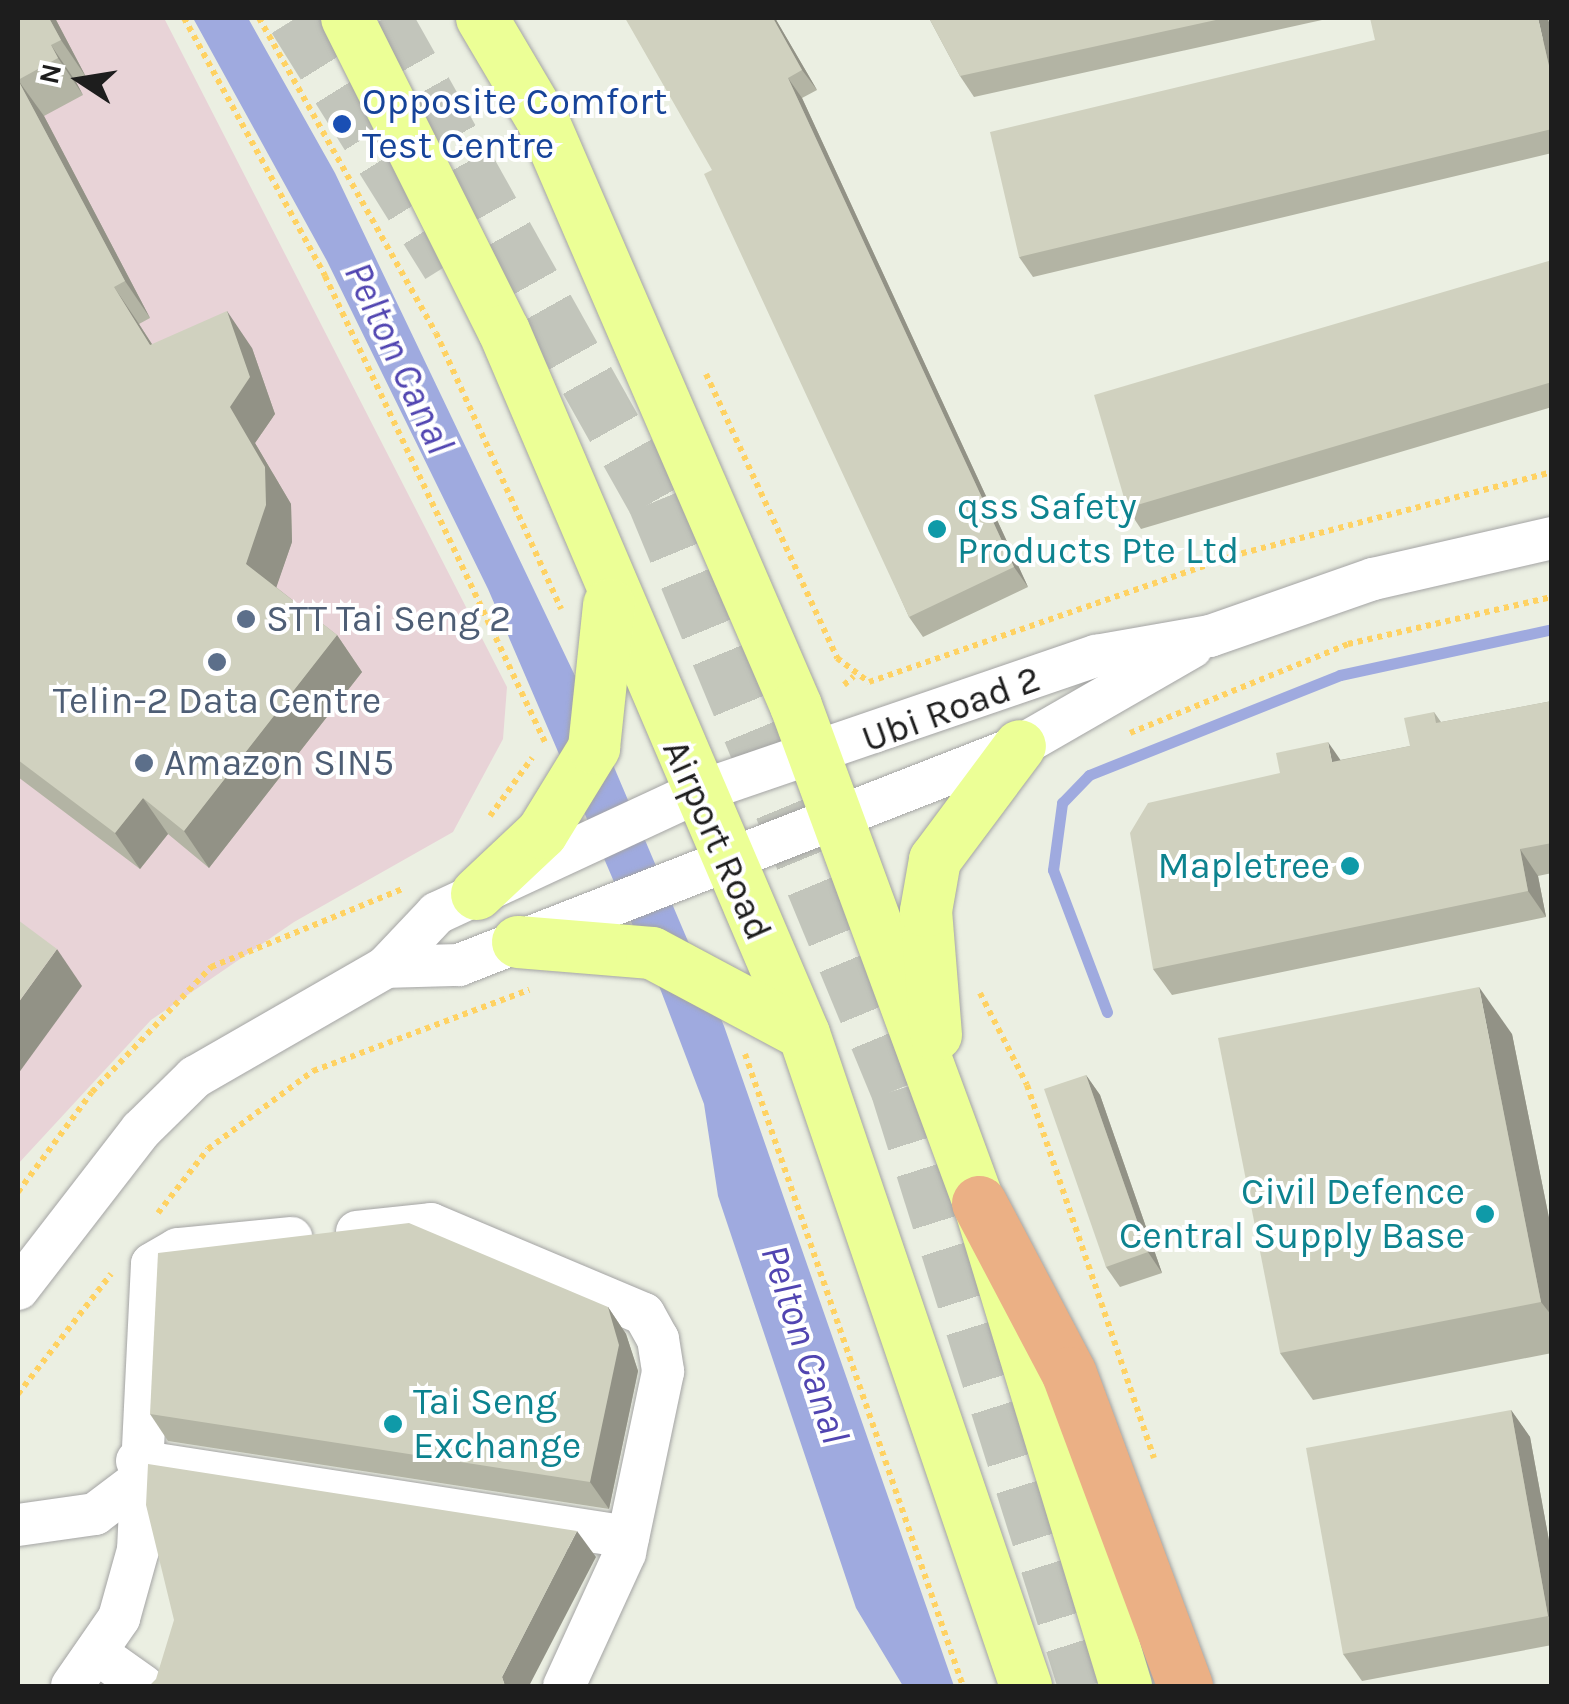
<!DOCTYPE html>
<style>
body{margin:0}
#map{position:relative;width:1569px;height:1704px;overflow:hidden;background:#ebefe2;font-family:Karla,sans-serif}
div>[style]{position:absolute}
.industrial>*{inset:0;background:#e8d3d7}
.water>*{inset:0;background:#9faadf}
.stream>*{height:11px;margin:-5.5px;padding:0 5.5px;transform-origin:5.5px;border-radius:5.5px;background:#9faadf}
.highway-tunnel>*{height:55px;margin-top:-27.5px;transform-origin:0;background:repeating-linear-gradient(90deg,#c2c5bb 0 55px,transparent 0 83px)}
.path>*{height:6px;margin-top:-3px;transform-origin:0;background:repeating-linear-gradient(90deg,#ffd262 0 5px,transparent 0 10px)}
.roads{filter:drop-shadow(0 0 2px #a4a4a4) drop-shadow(0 0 2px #a4a4a4)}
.minor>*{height:42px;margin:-21px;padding:0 21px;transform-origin:21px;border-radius:21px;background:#fff}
.major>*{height:52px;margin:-26px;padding:0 26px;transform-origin:26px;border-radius:26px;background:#ecff96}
.highway>*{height:55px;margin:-27.5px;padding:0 27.5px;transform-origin:27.5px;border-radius:27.5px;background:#ebb085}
.wall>*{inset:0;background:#b3b4a4}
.shaded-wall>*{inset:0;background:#929286}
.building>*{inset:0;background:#d0d1bf}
.dots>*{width:28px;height:28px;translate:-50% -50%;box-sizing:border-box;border:5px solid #fff;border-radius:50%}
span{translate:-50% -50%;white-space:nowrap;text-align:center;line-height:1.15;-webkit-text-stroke:8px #fff;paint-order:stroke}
.transit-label{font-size:38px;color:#164399}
.left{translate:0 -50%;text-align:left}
.culture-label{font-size:38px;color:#0d838f}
.right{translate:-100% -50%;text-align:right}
.service-label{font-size:38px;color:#4e5e75}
.street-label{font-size:38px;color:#1d1d1d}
.water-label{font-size:40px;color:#5145b1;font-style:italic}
.frame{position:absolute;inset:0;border:20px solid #1d1d1d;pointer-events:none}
.north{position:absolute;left:30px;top:30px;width:100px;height:100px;-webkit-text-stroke:8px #fff;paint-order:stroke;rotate:282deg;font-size:28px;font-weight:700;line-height:40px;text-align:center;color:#1d1d1d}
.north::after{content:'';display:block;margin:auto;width:35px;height:45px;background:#1d1d1d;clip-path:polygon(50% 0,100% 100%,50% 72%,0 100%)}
</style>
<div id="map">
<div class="industrial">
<i style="clip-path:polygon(18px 18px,164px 18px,507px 687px,503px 739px,453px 832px,294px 922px,151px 1020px,18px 1164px)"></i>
</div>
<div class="water">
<i style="clip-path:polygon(193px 18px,248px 18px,335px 173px,577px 680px,724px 1026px,954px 1686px,903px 1686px,856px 1608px,718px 1196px,704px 1104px,661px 991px,488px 589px,327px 261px)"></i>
</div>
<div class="stream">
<i style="left:1107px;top:1012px;width:152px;rotate:-110.8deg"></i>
<i style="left:1053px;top:870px;width:68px;rotate:-82.3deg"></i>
<i style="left:1062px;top:803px;width:39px;rotate:-46deg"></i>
<i style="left:1089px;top:775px;width:270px;rotate:-21.7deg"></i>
<i style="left:1340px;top:675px;width:217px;rotate:-12.2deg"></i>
</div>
<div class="highway-tunnel">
<i style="left:295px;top:18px;width:290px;rotate:58deg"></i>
<i style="left:384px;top:18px;width:554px;rotate:60.7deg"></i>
<i style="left:655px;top:501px;width:636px;rotate:67.55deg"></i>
<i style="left:898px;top:1089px;width:626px;rotate:72.52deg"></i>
</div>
<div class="path">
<i style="left:184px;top:18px;width:294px;rotate:61.3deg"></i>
<i style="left:325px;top:276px;width:515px;rotate:64.73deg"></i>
<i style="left:259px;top:18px;width:361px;rotate:60.7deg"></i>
<i style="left:436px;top:333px;width:303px;rotate:65.6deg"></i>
<i style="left:706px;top:374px;width:313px;rotate:65.2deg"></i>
<i style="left:837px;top:658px;width:40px;rotate:37deg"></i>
<i style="left:869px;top:682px;width:384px;rotate:-19.1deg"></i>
<i style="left:1232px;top:556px;width:331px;rotate:-14.7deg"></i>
<i style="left:844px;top:685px;width:13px;rotate:-42deg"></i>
<i style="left:1130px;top:733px;width:235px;rotate:-22.2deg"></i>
<i style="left:1348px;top:644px;width:209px;rotate:-13deg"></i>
<i style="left:490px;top:816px;width:72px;rotate:-54.1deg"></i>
<i style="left:980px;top:993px;width:103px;rotate:62.9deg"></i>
<i style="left:1027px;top:1085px;width:394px;rotate:71.2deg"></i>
<i style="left:745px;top:1054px;width:669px;rotate:70.97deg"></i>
<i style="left:18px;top:1192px;width:124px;rotate:-53.5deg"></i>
<i style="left:92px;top:1092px;width:173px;rotate:-46.4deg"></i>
<i style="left:211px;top:967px;width:206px;rotate:-22.2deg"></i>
<i style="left:158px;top:1213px;width:81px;rotate:-52deg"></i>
<i style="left:208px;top:1149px;width:131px;rotate:-36.6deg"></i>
<i style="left:313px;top:1071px;width:231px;rotate:-20.6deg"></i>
<i style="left:18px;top:1394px;width:152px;rotate:-52.2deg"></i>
</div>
<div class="roads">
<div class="minor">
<i style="left:386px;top:967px;width:73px;rotate:-1.6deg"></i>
<i style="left:459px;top:965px;width:602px;rotate:-21.32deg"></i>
<i style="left:1020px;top:746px;width:198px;rotate:-29.9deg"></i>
<i style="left:357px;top:1232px;width:74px;rotate:-6.2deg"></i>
<i style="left:431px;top:1224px;width:231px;rotate:22.9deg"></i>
<i style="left:644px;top:1314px;width:29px;rotate:61deg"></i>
<i style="left:658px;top:1339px;width:33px;rotate:81deg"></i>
<i style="left:663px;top:1372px;width:185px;rotate:101.9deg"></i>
<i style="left:625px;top:1553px;width:146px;rotate:114.6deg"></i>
<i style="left:18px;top:1289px;width:201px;rotate:-52.3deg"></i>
<i style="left:141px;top:1130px;width:76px;rotate:-44.5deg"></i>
<i style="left:195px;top:1077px;width:220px;rotate:-29.9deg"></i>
<i style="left:386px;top:967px;width:74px;rotate:-46.6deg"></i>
<i style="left:437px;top:913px;width:285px;rotate:-24.9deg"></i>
<i style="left:695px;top:793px;width:424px;rotate:-18.9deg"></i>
<i style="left:1096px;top:656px;width:116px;rotate:-10deg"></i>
<i style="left:1210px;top:636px;width:173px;rotate:-19.3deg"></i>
<i style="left:1373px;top:579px;width:184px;rotate:-12.9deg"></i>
<i style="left:137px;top:1461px;width:497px;rotate:8.8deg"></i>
<i style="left:18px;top:1525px;width:78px;rotate:-8.1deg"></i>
<i style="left:95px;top:1514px;width:51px;rotate:-37.1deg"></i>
<i style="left:101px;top:1656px;width:52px;rotate:35.5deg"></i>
<i style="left:72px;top:1686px;width:83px;rotate:-55.3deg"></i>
<i style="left:119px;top:1618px;width:71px;rotate:-74.4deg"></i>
<i style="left:138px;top:1550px;width:286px;rotate:-87.2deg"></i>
<i style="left:152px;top:1264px;width:30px;rotate:-30deg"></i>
<i style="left:178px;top:1249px;width:114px;rotate:-5.6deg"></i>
</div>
<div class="major">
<i style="left:347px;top:18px;width:350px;rotate:63.4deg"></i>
<i style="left:504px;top:331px;width:764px;rotate:66.89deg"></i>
<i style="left:804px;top:1034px;width:689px;rotate:71.2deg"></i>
<i style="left:482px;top:18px;width:122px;rotate:59.4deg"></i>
<i style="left:544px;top:123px;width:635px;rotate:66.62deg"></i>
<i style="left:796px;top:706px;width:530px;rotate:69.79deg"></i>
<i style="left:979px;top:1203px;width:505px;rotate:73.07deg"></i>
<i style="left:477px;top:894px;width:89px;rotate:-43.2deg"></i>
<i style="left:542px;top:833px;width:100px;rotate:-58.5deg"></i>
<i style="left:594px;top:748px;width:144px;rotate:-84deg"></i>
<i style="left:518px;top:942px;width:134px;rotate:4.7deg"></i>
<i style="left:652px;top:953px;width:172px;rotate:28.1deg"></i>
<i style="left:936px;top:1035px;width:124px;rotate:-94.6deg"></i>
<i style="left:926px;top:911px;width:52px;rotate:-80deg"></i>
<i style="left:935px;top:860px;width:142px;rotate:-53.3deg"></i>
</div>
<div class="highway">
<i style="left:979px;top:1203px;width:193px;rotate:62.2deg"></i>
<i style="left:1069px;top:1374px;width:333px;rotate:69.6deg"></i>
</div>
</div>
<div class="wall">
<i style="clip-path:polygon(18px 18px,55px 18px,86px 77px,76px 82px,83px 95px,44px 116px,150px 318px,139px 324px,152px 344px,252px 348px,275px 414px,255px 443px,291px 504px,292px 542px,276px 587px,337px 635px,362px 672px,209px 868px,168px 834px,140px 869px,18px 777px)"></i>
<i style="clip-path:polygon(775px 18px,817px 90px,802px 98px,1028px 587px,923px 637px,909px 617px,712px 170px)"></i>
<i style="clip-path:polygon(929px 18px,1331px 18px,974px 97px,960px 76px)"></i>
<i style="clip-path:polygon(1552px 35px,1552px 153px,1033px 277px,1019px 257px)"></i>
<i style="clip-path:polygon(1552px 260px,1552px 407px,1141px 529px,1127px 508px)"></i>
<i style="clip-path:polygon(1552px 701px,1552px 873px,1538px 876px,1546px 917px,1172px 995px,1153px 969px,1340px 760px,1410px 746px,1434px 712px,1441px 722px)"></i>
<i style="clip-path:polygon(1512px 1034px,1552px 1233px,1552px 1353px,1313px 1400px,1280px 1353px)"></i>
<i style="clip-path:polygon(1086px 1075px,1100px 1095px,1162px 1273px,1120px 1287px,1106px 1267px)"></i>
<i style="clip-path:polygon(608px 1307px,626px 1334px,638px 1371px,609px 1509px,168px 1441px,150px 1414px)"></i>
<i style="clip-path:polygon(1511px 1410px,1530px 1437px,1552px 1557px,1552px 1645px,1362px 1681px,1343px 1654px)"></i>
</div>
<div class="shaded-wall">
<i style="clip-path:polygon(49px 18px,55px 18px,86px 77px,61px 40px)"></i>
<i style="clip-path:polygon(773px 18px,775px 18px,817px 90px,802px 70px)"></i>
<i style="clip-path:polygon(1538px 18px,1548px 18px,1552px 35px,1552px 79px)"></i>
<i style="clip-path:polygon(51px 45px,76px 82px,83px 95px,58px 58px)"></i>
<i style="clip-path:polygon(788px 78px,802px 98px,1028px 587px,1014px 567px)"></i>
<i style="clip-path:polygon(18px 80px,44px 116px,150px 318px,125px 281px)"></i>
<i style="clip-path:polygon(114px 287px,139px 324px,176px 382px,150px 345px)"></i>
<i style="clip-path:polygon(227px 311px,252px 348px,275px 414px,255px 443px,291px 504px,292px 542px,272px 600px,246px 564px,230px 407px)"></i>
<i style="clip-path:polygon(337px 635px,362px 672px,209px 868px,184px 831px)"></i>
<i style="clip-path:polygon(1328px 742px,1346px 768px,1332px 762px)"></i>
<i style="clip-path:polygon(143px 798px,168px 834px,140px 869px,115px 833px)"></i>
<i style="clip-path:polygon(1520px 849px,1538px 876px,1546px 917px,1528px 891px)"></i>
<i style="clip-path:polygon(57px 949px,82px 986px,18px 1074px,18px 1003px)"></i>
<i style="clip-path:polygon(1479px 987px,1512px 1034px,1552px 1233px,1552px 1316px,1541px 1302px)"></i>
<i style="clip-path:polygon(1086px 1075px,1100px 1095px,1162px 1273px,1148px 1252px)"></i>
<i style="clip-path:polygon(608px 1307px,626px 1334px,638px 1371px,609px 1509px,590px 1482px)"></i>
<i style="clip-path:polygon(1511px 1410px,1530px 1437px,1552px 1557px,1552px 1620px,1548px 1616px)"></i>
<i style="clip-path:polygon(577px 1531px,596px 1557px,529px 1686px,505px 1686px,502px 1677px)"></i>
</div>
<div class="building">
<i style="clip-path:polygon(18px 18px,49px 18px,61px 40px,51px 45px,58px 58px,18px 80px,125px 281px,114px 287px,150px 345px,227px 311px,250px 377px,230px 407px,265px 467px,266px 505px,246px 564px,337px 635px,184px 831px,143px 798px,115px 833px,18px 760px)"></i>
<i style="clip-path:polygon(625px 18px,773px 18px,802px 70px,788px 78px,1014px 567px,909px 617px,704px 174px,712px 170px)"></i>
<i style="clip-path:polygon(929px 18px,1225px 18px,960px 76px)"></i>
<i style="clip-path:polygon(1370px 18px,1538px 18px,1552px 79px,1552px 129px,1019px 257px,990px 132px,1375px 40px)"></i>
<i style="clip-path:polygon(1552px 260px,1552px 382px,1127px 508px,1094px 395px)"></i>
<i style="clip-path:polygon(1552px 701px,1552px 843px,1520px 849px,1528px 891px,1153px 969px,1130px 833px,1148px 803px,1280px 773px,1276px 753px,1328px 742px,1332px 762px,1410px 746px,1404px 718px,1434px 712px,1436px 723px)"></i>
<i style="clip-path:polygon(18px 920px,57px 949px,18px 1003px)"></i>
<i style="clip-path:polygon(1479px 987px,1541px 1302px,1280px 1353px,1218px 1038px)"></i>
<i style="clip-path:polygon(1086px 1075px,1148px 1252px,1106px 1267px,1044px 1089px)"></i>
<i style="clip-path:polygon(409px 1223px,608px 1307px,619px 1345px,590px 1482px,150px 1414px,158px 1253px)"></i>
<i style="clip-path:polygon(1511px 1410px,1548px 1616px,1343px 1654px,1306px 1448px)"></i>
<i style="clip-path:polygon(148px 1464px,577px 1531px,502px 1677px,505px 1686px,149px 1686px,156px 1679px,174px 1620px,146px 1505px)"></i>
</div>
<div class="dots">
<i style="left:342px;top:124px;background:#1a4fb4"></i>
<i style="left:937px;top:529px;background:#0f9aa8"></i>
<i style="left:246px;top:619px;background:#5c6f8a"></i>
<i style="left:217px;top:662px;background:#5c6f8a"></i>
<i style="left:144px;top:763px;background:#5c6f8a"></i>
<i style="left:1350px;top:866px;background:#0f9aa8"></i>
<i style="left:1485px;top:1214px;background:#0f9aa8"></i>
<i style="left:393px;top:1424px;background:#0f9aa8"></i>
</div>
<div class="transit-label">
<span class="left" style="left:362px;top:124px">Opposite Comfort<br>Test Centre</span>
</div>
<div class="culture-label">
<span class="left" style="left:957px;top:529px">qss Safety<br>Products Pte Ltd</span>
<span class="right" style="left:1330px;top:866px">Mapletree</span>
<span class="right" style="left:1465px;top:1214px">Civil Defence<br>Central Supply Base</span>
<span class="left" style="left:413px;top:1424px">Tai Seng<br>Exchange</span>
</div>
<div class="service-label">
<span class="left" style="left:266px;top:619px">STT Tai Seng 2</span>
<span style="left:217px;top:701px">Telin-2 Data Centre</span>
<span class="left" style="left:164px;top:763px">Amazon SIN5</span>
</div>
<div class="street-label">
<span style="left:951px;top:709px;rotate:-20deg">Ubi Road 2</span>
<span style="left:717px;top:840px;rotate:66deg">Airport Road</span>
</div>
<div class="water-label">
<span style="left:399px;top:358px;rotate:65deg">Pelton Canal</span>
<span style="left:805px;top:1344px;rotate:72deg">Pelton Canal</span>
</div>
<div class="frame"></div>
<div class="north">N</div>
</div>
